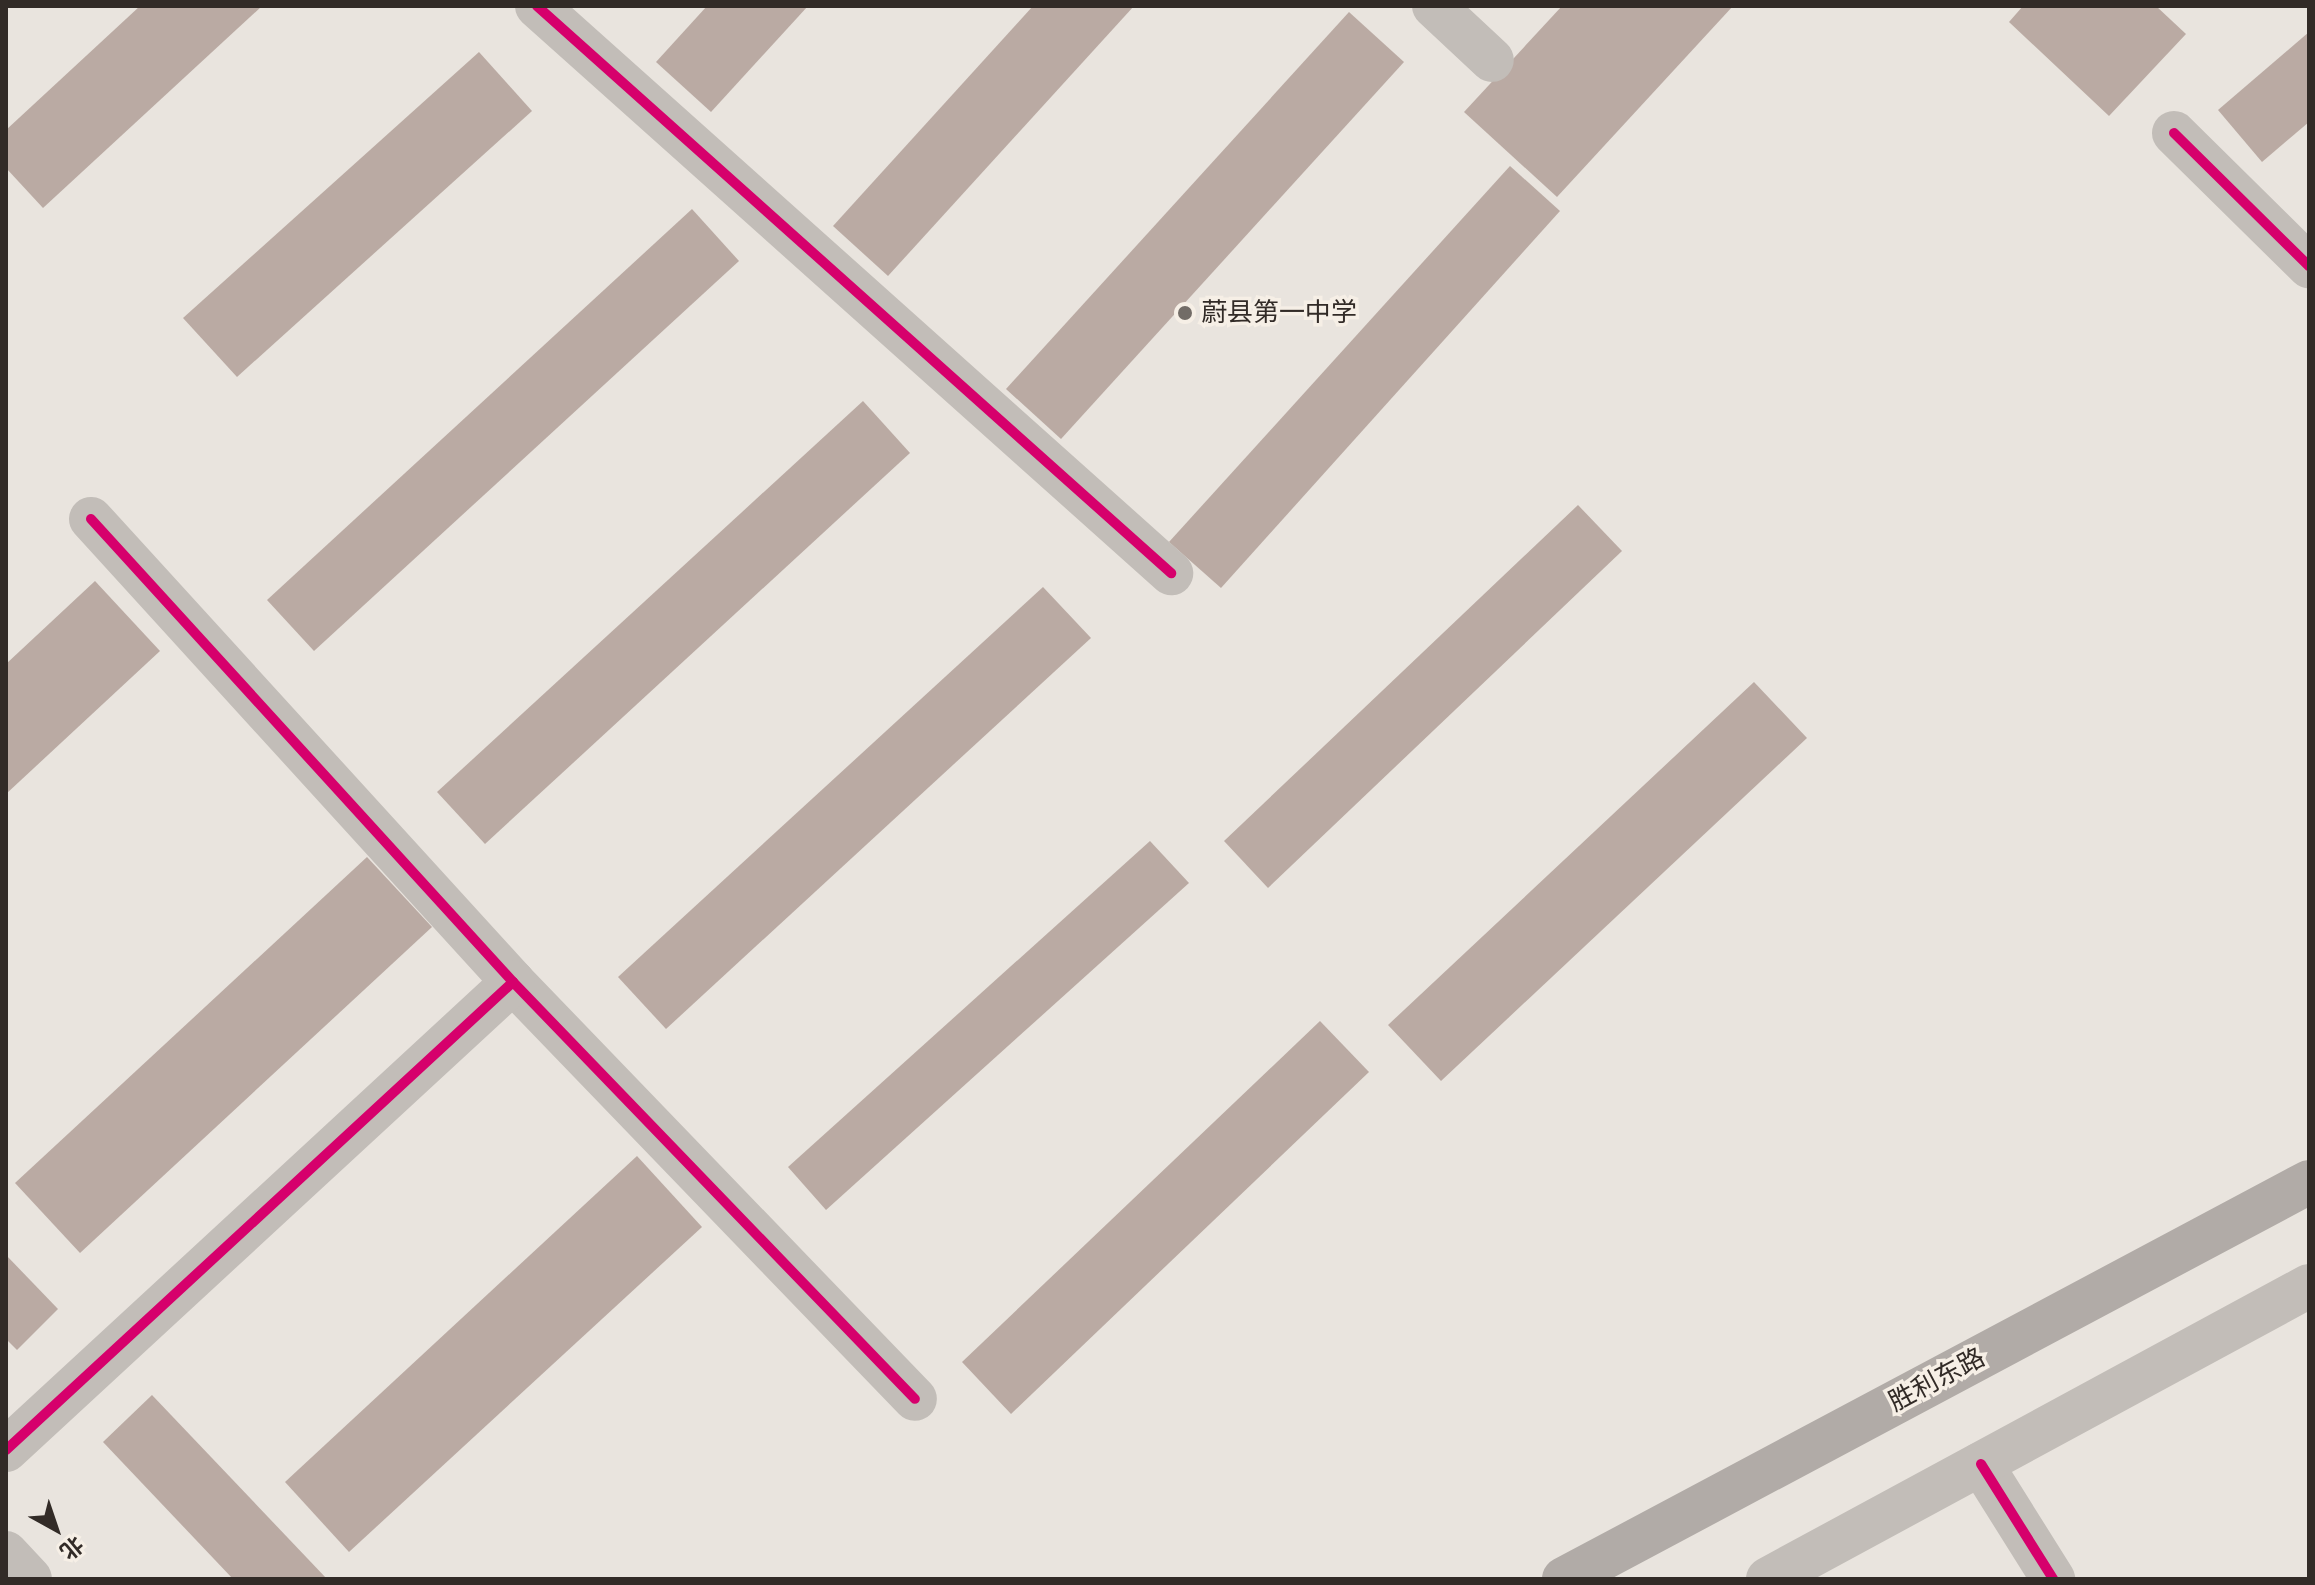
<!DOCTYPE html>
<meta charset="utf-8">
<style>
body{margin:0}
#map{position:relative;width:2315px;height:1585px;overflow:hidden;background:#e9e4de;font-family:Karla,"Noto Sans SC",sans-serif}
div>[style]{position:absolute}
.building>*{inset:0;background:#baaaa3}
.minor>*{height:44px;margin:-22px;padding:0 22px;transform-origin:22px;border-radius:22px;background:#c2bdb8}
.major>*{height:44px;margin:-22px;padding:0 22px;transform-origin:22px;border-radius:22px;background:#b1aba7}
.cycleway>*{height:10px;margin:-5px;padding:0 5px;transform-origin:5px;border-radius:5px;background:#d6006c}
.dots>*{width:22px;height:22px;translate:-50% -50%;box-sizing:border-box;border:4px solid #f6efe6;border-radius:50%}
span{translate:-50% -50%;white-space:nowrap;text-align:center;line-height:1.15;-webkit-text-stroke:7px #f6efe6;paint-order:stroke}
.poi-label{font-size:26px;color:#322b27}
.left{translate:0 -50%;text-align:left}
.street-label{font-size:26px;color:#322b27}
.frame{position:absolute;inset:0;border:8px solid #322b27;pointer-events:none}
.north{position:absolute;left:16px;top:1489px;width:80px;height:80px;-webkit-text-stroke:6px #f6efe6;paint-order:stroke;rotate:140deg;font-size:22px;font-weight:700;line-height:32px;text-align:center;color:#322b27}
.north::after{content:'';display:block;margin:auto;width:28px;height:36px;background:#322b27;clip-path:polygon(50% 0,100% 100%,50% 72%,0 100%)}
</style>
<div id="map">
<div class="building">
<i style="clip-path:polygon(140px 6px,262px 6px,43px 208px,6px 168px,6px 130px)"></i>
<i style="clip-path:polygon(707px 6px,808px 6px,711px 112px,656px 62px)"></i>
<i style="clip-path:polygon(1033px 6px,1134px 6px,888px 276px,833px 226px)"></i>
<i style="clip-path:polygon(1562px 6px,1733px 6px,1557px 197px,1464px 112px)"></i>
<i style="clip-path:polygon(2023px 6px,2156px 6px,2186px 34px,2109px 116px,2009px 22px)"></i>
<i style="clip-path:polygon(1349px 12px,1404px 62px,1061px 439px,1006px 389px)"></i>
<i style="clip-path:polygon(2309px 32px,2309px 122px,2262px 162px,2218px 110px)"></i>
<i style="clip-path:polygon(479px 52px,532px 111px,237px 377px,183px 318px)"></i>
<i style="clip-path:polygon(1510px 166px,1560px 211px,1221px 588px,1169px 542px)"></i>
<i style="clip-path:polygon(692px 209px,739px 261px,314px 651px,267px 600px)"></i>
<i style="clip-path:polygon(863px 401px,910px 453px,485px 844px,437px 792px)"></i>
<i style="clip-path:polygon(1578px 505px,1622px 551px,1268px 888px,1224px 841px)"></i>
<i style="clip-path:polygon(95px 581px,160px 651px,6px 794px,6px 664px)"></i>
<i style="clip-path:polygon(1043px 587px,1091px 638px,666px 1029px,618px 977px)"></i>
<i style="clip-path:polygon(1754px 682px,1807px 738px,1441px 1081px,1388px 1025px)"></i>
<i style="clip-path:polygon(1150px 841px,1189px 883px,826px 1210px,788px 1167px)"></i>
<i style="clip-path:polygon(367px 857px,432px 927px,80px 1253px,15px 1183px)"></i>
<i style="clip-path:polygon(1320px 1021px,1369px 1072px,1011px 1414px,962px 1362px)"></i>
<i style="clip-path:polygon(637px 1156px,702px 1227px,349px 1552px,285px 1482px)"></i>
<i style="clip-path:polygon(6px 1255px,58px 1309px,17px 1350px,6px 1339px)"></i>
<i style="clip-path:polygon(152px 1395px,327px 1579px,233px 1579px,103px 1442px)"></i>
</div>
<div class="minor">
<i style="left:537px;top:6px;width:851px;rotate:41.81deg"></i>
<i style="left:1434px;top:6px;width:79px;rotate:43deg"></i>
<i style="left:2174px;top:133px;width:190px;rotate:44.6deg"></i>
<i style="left:91px;top:519px;width:626px;rotate:47.65deg"></i>
<i style="left:513px;top:982px;width:579px;rotate:46.05deg"></i>
<i style="left:6px;top:1450px;width:690px;rotate:-42.71deg"></i>
<i style="left:1981px;top:1464px;width:136px;rotate:57.9deg"></i>
<i style="left:6px;top:1553px;width:35px;rotate:47deg"></i>
<i style="left:1768px;top:1579px;width:615px;rotate:-28.44deg"></i>
</div>
<div class="major">
<i style="left:1564px;top:1579px;width:844px;rotate:-28.05deg"></i>
</div>
<div class="cycleway">
<i style="left:537px;top:6px;width:851px;rotate:41.81deg"></i>
<i style="left:2174px;top:133px;width:190px;rotate:44.6deg"></i>
<i style="left:91px;top:519px;width:626px;rotate:47.65deg"></i>
<i style="left:513px;top:982px;width:579px;rotate:46.05deg"></i>
<i style="left:6px;top:1450px;width:690px;rotate:-42.71deg"></i>
<i style="left:1981px;top:1464px;width:136px;rotate:57.9deg"></i>
</div>
<div class="dots">
<i style="left:1185px;top:313px;background:#726c67"></i>
</div>
<div class="poi-label">
<span class="left" style="left:1201px;top:313px">蔚县第一中学</span>
</div>
<div class="street-label">
<span style="left:1937px;top:1380px;rotate:-28deg">胜利东路</span>
</div>
<div class="frame"></div>
<div class="north">北</div>
</div>
